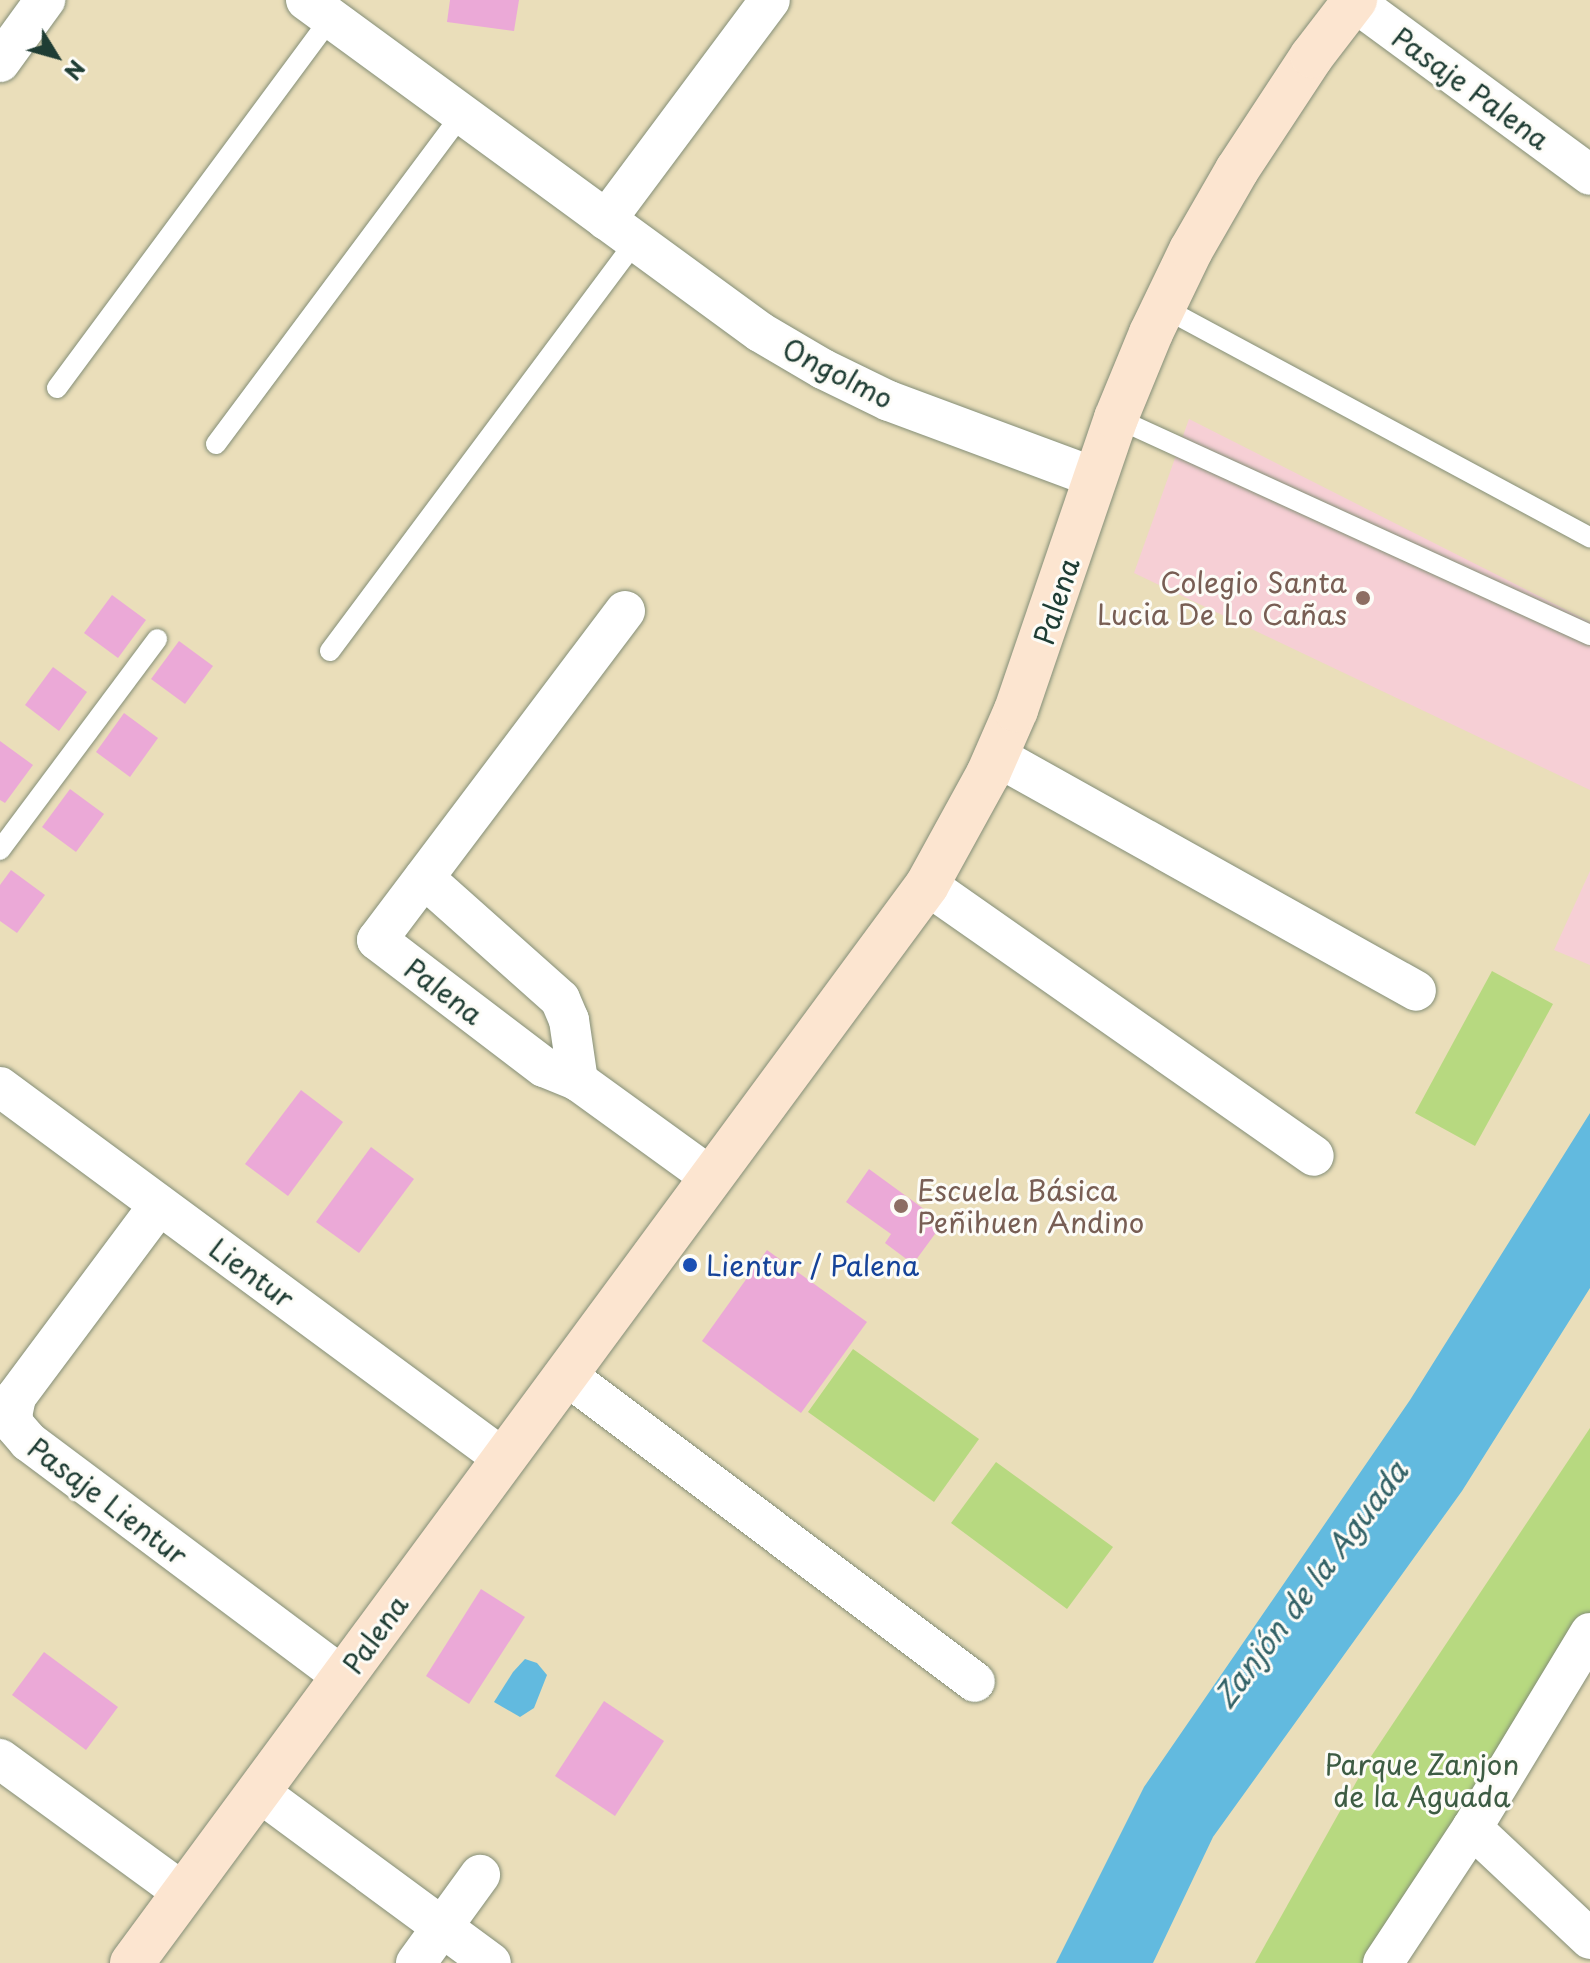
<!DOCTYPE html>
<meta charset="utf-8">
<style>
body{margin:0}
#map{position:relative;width:1590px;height:1963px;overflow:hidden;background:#eadeba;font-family:"Playpen Sans",sans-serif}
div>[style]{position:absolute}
.built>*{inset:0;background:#f6cfd5}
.green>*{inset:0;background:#b7d980}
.water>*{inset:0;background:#62badf}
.building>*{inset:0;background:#eba9d7}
.roads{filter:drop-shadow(0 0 2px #848e77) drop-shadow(0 0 2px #848e77)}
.lane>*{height:20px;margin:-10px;padding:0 10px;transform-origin:10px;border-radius:10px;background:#fff}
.street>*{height:40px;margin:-20px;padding:0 20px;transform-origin:20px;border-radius:20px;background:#fff}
.secondary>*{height:44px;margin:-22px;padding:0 22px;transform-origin:22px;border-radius:22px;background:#fce5d0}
.dots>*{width:22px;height:22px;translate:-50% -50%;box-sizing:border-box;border:4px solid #fdfcf7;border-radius:50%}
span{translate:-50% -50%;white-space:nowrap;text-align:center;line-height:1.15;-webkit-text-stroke:6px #fdfcf7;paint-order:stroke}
.street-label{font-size:28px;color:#1f3d34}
.education-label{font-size:28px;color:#785e54}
.right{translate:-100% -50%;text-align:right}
.left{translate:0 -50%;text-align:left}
.transit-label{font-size:28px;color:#164399}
.park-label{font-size:28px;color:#3d5c43}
.water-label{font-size:30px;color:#336267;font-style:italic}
.north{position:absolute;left:16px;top:16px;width:80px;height:80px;-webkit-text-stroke:6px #fdfcf7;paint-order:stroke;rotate:127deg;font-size:22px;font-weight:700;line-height:32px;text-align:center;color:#1f3d34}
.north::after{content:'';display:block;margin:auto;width:28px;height:36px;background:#1f3d34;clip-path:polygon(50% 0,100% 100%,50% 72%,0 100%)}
</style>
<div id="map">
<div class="built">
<i style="clip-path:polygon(1189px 419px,1590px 622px,1590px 790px,1134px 573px)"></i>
<i style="clip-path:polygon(1590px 871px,1590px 965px,1554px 950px)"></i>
</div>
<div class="green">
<i style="clip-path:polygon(1492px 971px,1553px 1004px,1475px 1146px,1415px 1113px)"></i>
<i style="clip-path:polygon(853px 1349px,979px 1439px,934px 1502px,808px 1412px)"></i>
<i style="clip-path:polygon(1590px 1428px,1590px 1614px,1371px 1963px,1255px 1963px,1368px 1761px)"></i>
<i style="clip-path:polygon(996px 1462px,1113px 1547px,1067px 1609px,951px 1523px)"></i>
</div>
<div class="water">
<i style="clip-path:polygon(1590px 1113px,1590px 1288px,1462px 1491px,1213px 1837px,1153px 1963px,1056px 1963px,1144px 1787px,1410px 1400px)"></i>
<i style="clip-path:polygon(525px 1659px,537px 1663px,547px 1675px,534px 1708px,520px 1717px,494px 1702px,513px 1672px)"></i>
</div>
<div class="building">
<i style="clip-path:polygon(450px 0,519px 0,514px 31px,447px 22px)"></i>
<i style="clip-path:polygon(112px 595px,146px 620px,118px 658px,84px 633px)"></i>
<i style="clip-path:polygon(179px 641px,213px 666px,185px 704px,151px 679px)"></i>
<i style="clip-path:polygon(53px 667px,87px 692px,59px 731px,25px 705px)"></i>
<i style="clip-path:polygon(124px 713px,158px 738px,130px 777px,96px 752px)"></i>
<i style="clip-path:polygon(0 741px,33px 765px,5px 803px,0 800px)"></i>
<i style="clip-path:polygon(70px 789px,104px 814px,76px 852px,42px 827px)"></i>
<i style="clip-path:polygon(11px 870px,45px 895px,17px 933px,0 921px,0 885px)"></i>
<i style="clip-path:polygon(301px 1090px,343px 1122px,288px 1196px,245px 1164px)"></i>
<i style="clip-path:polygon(371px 1147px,414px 1179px,359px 1253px,316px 1222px)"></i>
<i style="clip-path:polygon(869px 1169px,943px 1223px,913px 1264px,885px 1243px,891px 1234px,846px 1202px)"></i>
<i style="clip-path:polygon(767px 1250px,867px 1322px,801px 1413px,702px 1341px)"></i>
<i style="clip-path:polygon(481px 1589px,525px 1617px,469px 1704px,426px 1676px)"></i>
<i style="clip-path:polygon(44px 1652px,118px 1707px,86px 1750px,12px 1695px)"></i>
<i style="clip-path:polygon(604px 1701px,664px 1741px,615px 1816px,555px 1776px)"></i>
</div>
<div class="roads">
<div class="lane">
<i style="left:1164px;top:308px;width:484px;rotate:28.3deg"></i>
<i style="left:57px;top:388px;width:460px;rotate:-53.5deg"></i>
<i style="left:1116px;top:418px;width:521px;rotate:24.6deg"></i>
<i style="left:216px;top:444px;width:410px;rotate:-53.3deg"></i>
<i style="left:330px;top:651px;width:510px;rotate:-53.29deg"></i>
<i style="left:0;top:850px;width:263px;rotate:-53.3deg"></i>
</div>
<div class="street">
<i style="left:306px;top:0;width:562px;rotate:36.18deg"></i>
<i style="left:760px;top:332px;width:73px;rotate:30.4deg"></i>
<i style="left:823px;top:369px;width:73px;rotate:25.9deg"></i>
<i style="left:889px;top:401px;width:221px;rotate:20.4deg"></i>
<i style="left:1352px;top:0;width:295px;rotate:36.3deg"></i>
<i style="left:0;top:62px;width:77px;rotate:-54deg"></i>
<i style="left:606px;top:220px;width:274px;rotate:-53.3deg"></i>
<i style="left:625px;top:611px;width:412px;rotate:127deg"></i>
<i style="left:377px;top:940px;width:210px;rotate:37.3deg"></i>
<i style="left:544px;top:1067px;width:37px;rotate:22deg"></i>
<i style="left:578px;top:1081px;width:165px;rotate:35.9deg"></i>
<i style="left:996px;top:756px;width:481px;rotate:29.2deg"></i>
<i style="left:424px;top:878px;width:182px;rotate:41.7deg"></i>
<i style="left:560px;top:999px;width:23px;rotate:67deg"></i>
<i style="left:569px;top:1020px;width:62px;rotate:81.6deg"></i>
<i style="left:927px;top:885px;width:472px;rotate:35deg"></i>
<i style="left:0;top:1087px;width:626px;rotate:36.43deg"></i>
<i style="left:159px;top:1205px;width:239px;rotate:126.7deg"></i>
<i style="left:16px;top:1397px;width:19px;rotate:102deg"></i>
<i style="left:12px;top:1416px;width:10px;rotate:73deg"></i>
<i style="left:15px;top:1426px;width:21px;rotate:49deg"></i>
<i style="left:29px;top:1442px;width:392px;rotate:36.8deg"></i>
<i style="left:566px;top:1375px;width:511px;rotate:36.89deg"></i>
<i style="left:0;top:1759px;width:228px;rotate:36.1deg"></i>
<i style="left:259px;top:1792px;width:288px;rotate:36.4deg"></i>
<i style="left:1472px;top:1828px;width:162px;rotate:43.2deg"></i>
<i style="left:416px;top:1963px;width:109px;rotate:-54deg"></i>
<i style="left:1383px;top:1963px;width:162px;rotate:-56.6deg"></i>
<i style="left:1472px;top:1828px;width:228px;rotate:-58.8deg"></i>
</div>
<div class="secondary">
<i style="left:132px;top:1963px;width:1339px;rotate:-53.59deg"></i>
<i style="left:927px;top:885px;width:127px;rotate:-61.2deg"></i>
<i style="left:988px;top:774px;width:70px;rotate:-66.4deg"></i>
<i style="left:1016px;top:710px;width:309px;rotate:-71.1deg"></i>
<i style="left:1116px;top:418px;width:92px;rotate:-67.6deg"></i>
<i style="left:1151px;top:333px;width:92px;rotate:-64.3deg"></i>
<i style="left:1191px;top:250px;width:92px;rotate:-60.1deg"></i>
<i style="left:1237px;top:170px;width:136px;rotate:-56.7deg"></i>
<i style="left:1312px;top:56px;width:71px;rotate:-52.5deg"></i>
</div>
</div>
<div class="dots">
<i style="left:1363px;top:598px;background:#8d6e63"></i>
<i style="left:901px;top:1206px;background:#8d6e63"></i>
<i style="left:690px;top:1265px;background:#1a4fb4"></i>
</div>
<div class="street-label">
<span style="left:1471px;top:88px;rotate:36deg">Pasaje Palena</span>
<span style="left:838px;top:373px;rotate:27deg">Ongolmo</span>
<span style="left:1056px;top:601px;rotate:-72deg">Palena</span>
<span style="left:444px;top:991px;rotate:37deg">Palena</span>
<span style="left:252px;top:1273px;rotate:36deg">Lientur</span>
<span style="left:108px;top:1501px;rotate:37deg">Pasaje Lientur</span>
<span style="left:375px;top:1634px;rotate:-54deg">Palena</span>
</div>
<div class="education-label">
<span class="right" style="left:1347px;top:598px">Colegio Santa<br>Lucia De Lo Cañas</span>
<span class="left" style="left:917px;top:1206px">Escuela Básica<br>Peñihuen Andino</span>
</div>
<div class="transit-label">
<span class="left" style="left:706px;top:1265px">Lientur / Palena</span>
</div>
<div class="park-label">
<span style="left:1422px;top:1780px">Parque Zanjon<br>de la Aguada</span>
</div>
<div class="water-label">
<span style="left:1310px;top:1584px;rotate:-53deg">Zanjón de la Aguada</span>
</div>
<div class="north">N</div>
</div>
